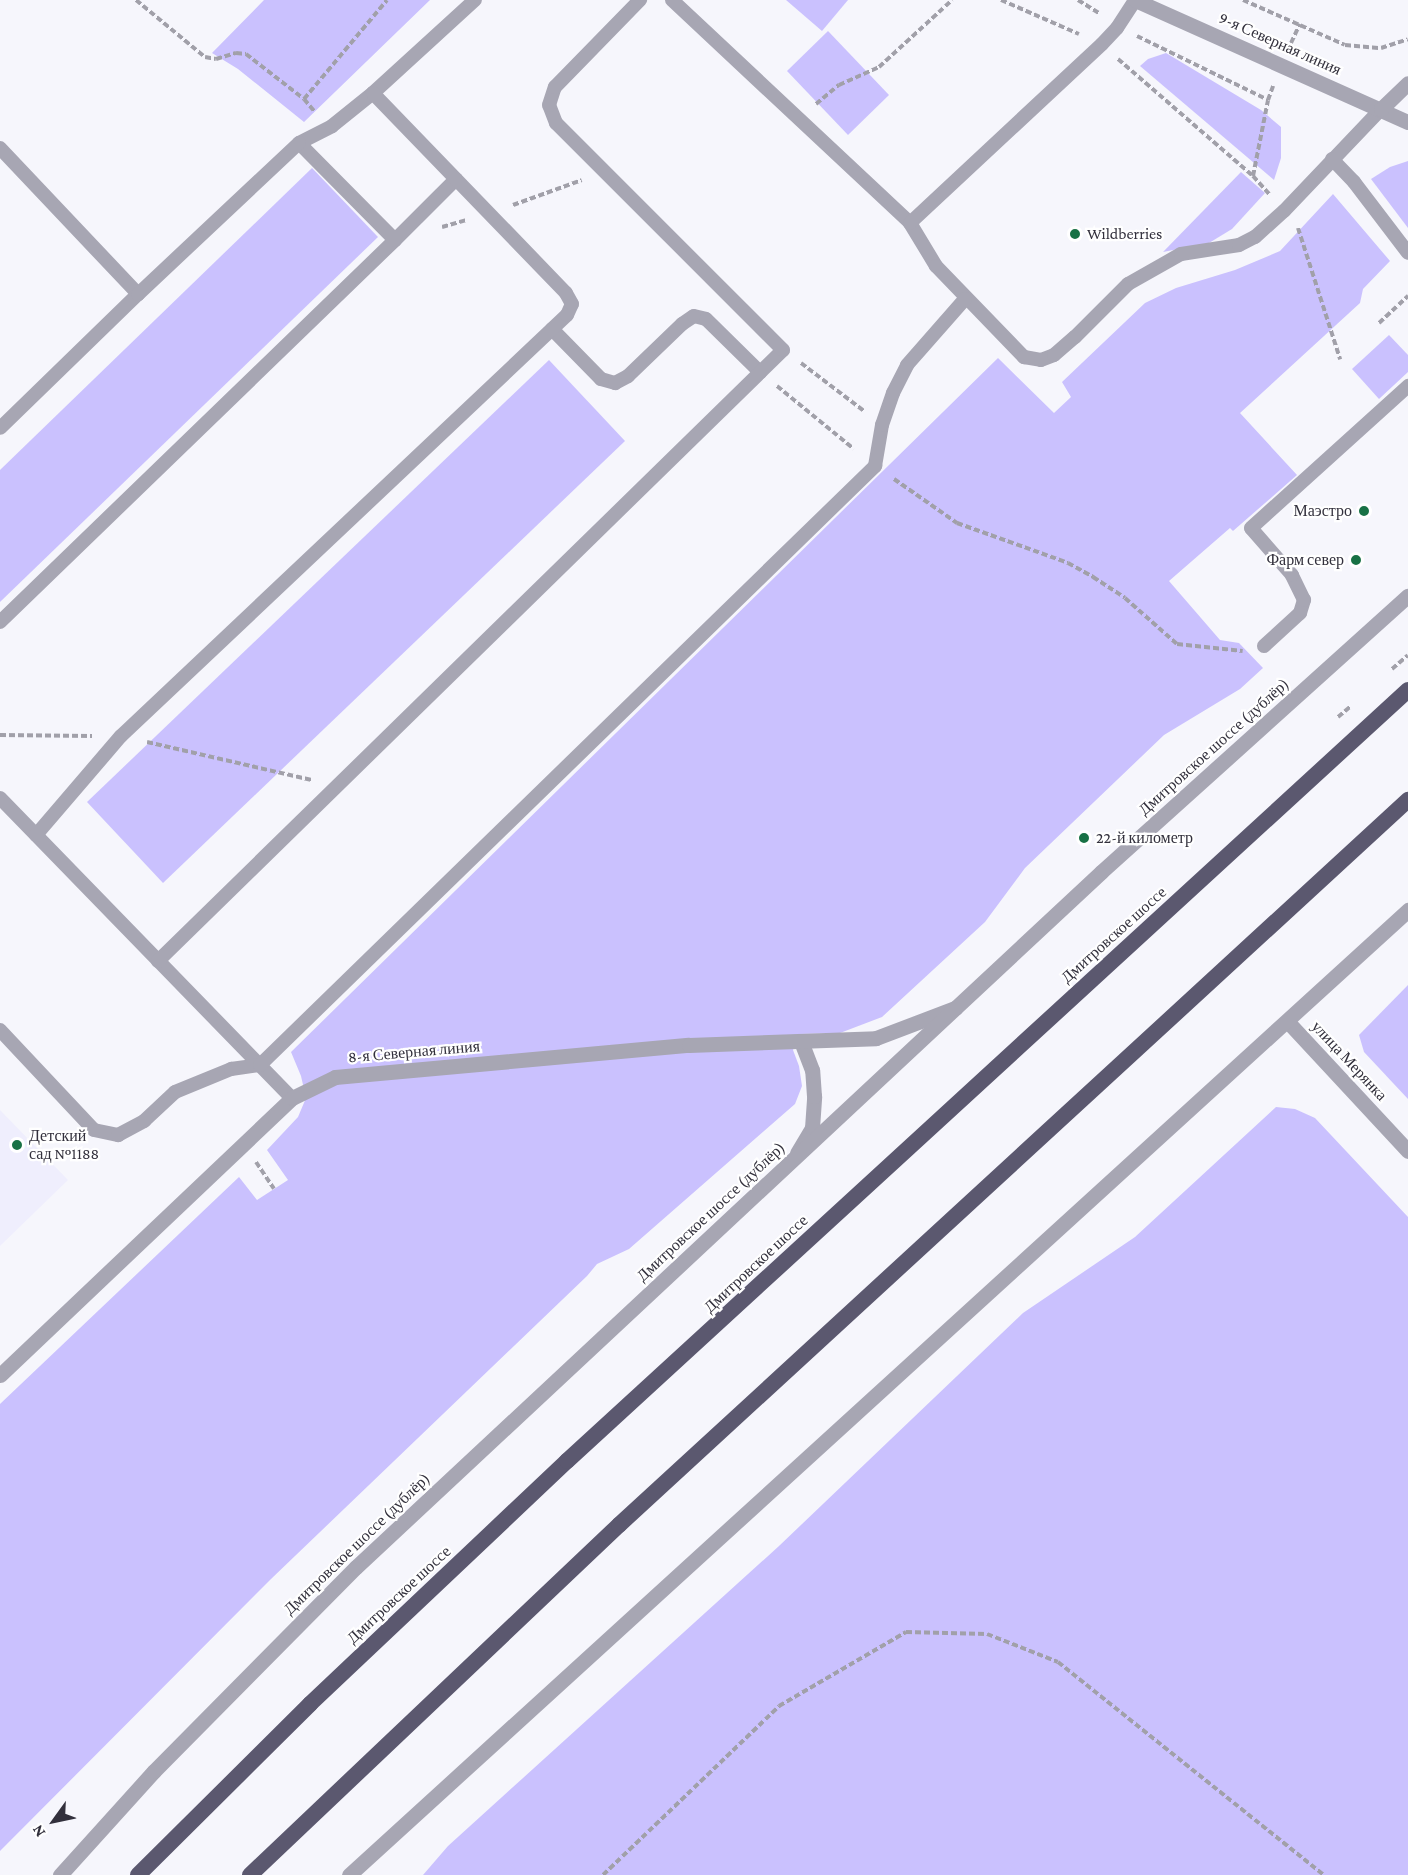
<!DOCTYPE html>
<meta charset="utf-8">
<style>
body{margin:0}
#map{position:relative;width:1408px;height:1875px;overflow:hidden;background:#f6f6fc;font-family:"Crimson Pro",serif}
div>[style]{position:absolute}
.built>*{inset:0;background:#efeefd}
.green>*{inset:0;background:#cac1fe}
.path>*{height:4px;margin-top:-2px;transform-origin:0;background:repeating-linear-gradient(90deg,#a1a0a9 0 6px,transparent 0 9px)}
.service>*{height:14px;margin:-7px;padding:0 7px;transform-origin:7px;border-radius:7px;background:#a7a6b3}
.minor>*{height:15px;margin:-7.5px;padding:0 7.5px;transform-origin:7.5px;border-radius:7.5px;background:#a7a6b3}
.tertiary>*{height:15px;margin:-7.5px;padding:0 7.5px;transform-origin:7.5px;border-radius:7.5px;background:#a7a6b3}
.trunk>*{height:16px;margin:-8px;padding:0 8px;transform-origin:8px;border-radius:8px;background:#5b586f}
.dots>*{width:16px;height:16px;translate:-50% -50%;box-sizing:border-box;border:3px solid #fff;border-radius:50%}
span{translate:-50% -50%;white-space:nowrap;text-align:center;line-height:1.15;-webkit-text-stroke:4.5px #fff;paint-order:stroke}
.street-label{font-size:16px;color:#32303c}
.poi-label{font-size:16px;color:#32303c}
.left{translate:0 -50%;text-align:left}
.right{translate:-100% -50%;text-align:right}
.north{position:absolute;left:24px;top:1791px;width:60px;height:60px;-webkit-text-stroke:4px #fff;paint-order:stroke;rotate:237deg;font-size:16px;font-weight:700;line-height:24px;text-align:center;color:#32303c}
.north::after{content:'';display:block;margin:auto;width:21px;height:27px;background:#32303c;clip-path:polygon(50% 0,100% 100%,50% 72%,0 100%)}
</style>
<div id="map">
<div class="built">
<i style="clip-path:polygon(0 1110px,68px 1180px,0 1246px)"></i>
</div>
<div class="green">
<i style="clip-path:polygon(264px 0,430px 0,304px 122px,238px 69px,212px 53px)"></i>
<i style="clip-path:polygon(786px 0,848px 0,822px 31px)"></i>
<i style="clip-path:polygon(828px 31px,889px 95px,848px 135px,787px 71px)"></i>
<i style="clip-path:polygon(1166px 53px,1261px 110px,1281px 127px,1281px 158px,1274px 180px,1140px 66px,1148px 59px)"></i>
<i style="clip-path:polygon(1408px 161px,1408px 228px,1371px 179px,1390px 167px)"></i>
<i style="clip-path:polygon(312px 168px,378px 237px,0 602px,0 470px)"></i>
<i style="clip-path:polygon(1241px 172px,1265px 193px,1232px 229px,1209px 243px,1163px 252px)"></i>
<i style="clip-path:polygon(1333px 194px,1390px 261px,1363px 289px,1360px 303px,1240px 413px,1297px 475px,1233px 531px,1230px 528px,1169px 581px,1220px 640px,1239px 643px,1263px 668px,1240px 689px,1164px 735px,1025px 868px,985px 922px,882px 1017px,840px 1033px,799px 1034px,793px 1050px,799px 1066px,802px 1086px,795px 1104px,629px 1249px,597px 1264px,587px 1276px,271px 1579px,0 1851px,0 1404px,239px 1177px,257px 1200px,288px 1180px,267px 1150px,298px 1117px,306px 1098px,301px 1076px,291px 1052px,998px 358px,1054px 413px,1071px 397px,1062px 382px,1145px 303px,1176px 288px,1235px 270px,1280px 251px)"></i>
<i style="clip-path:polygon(1389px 335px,1408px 355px,1408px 372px,1379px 399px,1352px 369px)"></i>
<i style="clip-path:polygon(549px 360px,625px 441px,163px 883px,87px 802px)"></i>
<i style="clip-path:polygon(1408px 985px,1408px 1099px,1364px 1052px,1359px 1035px)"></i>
<i style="clip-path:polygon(1276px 1107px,1295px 1109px,1315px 1118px,1408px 1217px,1408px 1875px,423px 1875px,448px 1846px,779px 1546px,1023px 1313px,1135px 1237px)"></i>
</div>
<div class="path">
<i style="left:136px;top:0;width:89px;rotate:39.6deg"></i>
<i style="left:205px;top:57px;width:11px;rotate:10deg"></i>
<i style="left:216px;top:59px;width:21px;rotate:-17deg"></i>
<i style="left:236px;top:53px;width:10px;rotate:6deg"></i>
<i style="left:246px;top:54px;width:73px;rotate:37.8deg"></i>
<i style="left:304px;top:99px;width:16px;rotate:50deg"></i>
<i style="left:1001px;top:0;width:85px;rotate:23.6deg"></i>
<i style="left:1078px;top:0;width:26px;rotate:32deg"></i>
<i style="left:1243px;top:0;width:111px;rotate:23.8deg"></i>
<i style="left:1345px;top:45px;width:36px;rotate:5deg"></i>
<i style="left:1381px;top:48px;width:28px;rotate:-18deg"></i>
<i style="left:1137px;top:36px;width:146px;rotate:26deg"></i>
<i style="left:1268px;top:100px;width:15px;rotate:-70deg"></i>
<i style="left:1291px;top:43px;width:21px;rotate:-65deg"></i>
<i style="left:1118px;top:59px;width:179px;rotate:40.9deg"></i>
<i style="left:1253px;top:176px;width:24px;rotate:48deg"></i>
<i style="left:304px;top:99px;width:129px;rotate:-50deg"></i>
<i style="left:816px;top:104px;width:30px;rotate:-40deg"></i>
<i style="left:839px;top:85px;width:44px;rotate:-24.2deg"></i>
<i style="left:879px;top:67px;width:99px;rotate:-42.5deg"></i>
<i style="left:1253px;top:176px;width:77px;rotate:-78.8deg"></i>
<i style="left:513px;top:205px;width:73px;rotate:-19.9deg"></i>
<i style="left:442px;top:227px;width:25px;rotate:-16deg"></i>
<i style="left:1298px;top:228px;width:138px;rotate:72.2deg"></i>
<i style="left:1379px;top:323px;width:40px;rotate:-43deg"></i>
<i style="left:801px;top:363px;width:79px;rotate:37.3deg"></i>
<i style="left:777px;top:386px;width:99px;rotate:39.3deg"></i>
<i style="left:894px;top:479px;width:77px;rotate:34.9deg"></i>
<i style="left:957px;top:523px;width:118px;rotate:19.8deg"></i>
<i style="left:1068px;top:563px;width:29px;rotate:29deg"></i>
<i style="left:1093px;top:577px;width:38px;rotate:33deg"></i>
<i style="left:1125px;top:598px;width:69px;rotate:41.5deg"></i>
<i style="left:1177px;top:644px;width:66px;rotate:6.1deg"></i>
<i style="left:1392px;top:669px;width:21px;rotate:-41deg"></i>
<i style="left:1338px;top:717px;width:17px;rotate:-40deg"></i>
<i style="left:0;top:735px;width:92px;rotate:0.6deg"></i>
<i style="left:147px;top:742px;width:169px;rotate:13deg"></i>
<i style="left:256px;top:1162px;width:32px;rotate:56deg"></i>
<i style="left:603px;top:1875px;width:244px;rotate:-43.8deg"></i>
<i style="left:779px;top:1706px;width:147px;rotate:-30.2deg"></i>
<i style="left:906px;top:1632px;width:81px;rotate:1.4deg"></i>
<i style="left:987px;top:1634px;width:76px;rotate:21.5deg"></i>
<i style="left:1058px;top:1662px;width:341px;rotate:38.7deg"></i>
</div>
<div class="service">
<i style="left:672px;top:0;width:326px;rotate:43.1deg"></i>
<i style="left:910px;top:223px;width:50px;rotate:58.8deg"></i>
<i style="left:936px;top:266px;width:127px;rotate:46deg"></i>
<i style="left:1024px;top:357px;width:17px;rotate:10deg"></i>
<i style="left:1041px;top:360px;width:14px;rotate:-21deg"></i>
<i style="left:1054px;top:355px;width:28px;rotate:-41deg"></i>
<i style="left:1075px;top:337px;width:75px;rotate:-45deg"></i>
<i style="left:1128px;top:284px;width:61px;rotate:-29.5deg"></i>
<i style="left:1181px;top:254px;width:59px;rotate:-8.8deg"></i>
<i style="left:1239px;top:245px;width:18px;rotate:-27deg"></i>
<i style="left:1255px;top:237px;width:39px;rotate:-42deg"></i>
<i style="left:1284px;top:211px;width:141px;rotate:-46.4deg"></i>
<i style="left:299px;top:143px;width:37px;rotate:-27deg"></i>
<i style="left:332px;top:126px;width:53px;rotate:-38.8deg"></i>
<i style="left:373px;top:93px;width:138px;rotate:-42.4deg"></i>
<i style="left:0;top:148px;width:201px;rotate:46.6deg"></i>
<i style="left:138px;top:294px;width:192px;rotate:135.8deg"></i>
<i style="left:1332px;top:159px;width:32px;rotate:46deg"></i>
<i style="left:1354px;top:182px;width:89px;rotate:52.7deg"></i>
<i style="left:910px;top:223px;width:262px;rotate:-43deg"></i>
<i style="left:1102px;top:44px;width:22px;rotate:-47deg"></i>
<i style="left:1117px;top:28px;width:33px;rotate:-57deg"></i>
<i style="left:395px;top:240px;width:86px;rotate:-45deg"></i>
<i style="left:552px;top:329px;width:70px;rotate:45.6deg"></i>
<i style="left:601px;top:379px;width:15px;rotate:16deg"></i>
<i style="left:615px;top:383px;width:15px;rotate:-28deg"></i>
<i style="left:628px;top:376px;width:75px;rotate:-43.9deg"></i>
<i style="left:682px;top:324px;width:14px;rotate:-34deg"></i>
<i style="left:694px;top:316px;width:12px;rotate:14deg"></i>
<i style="left:706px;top:319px;width:76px;rotate:44.5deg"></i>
<i style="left:0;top:622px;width:549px;rotate:-44.04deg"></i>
<i style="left:395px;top:240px;width:136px;rotate:-134.7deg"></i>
<i style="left:299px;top:143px;width:221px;rotate:136.8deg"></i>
<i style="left:1264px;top:646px;width:49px;rotate:-42.5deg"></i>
<i style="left:1300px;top:613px;width:14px;rotate:-73deg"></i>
<i style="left:1304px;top:600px;width:28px;rotate:-116deg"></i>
<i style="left:1292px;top:575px;width:62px;rotate:-131.1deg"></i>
<i style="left:1251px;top:528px;width:212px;rotate:-42.1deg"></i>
<i style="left:0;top:798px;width:419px;rotate:45.8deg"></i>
<i style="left:36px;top:835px;width:130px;rotate:-49.4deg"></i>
<i style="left:121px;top:736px;width:613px;rotate:-43.35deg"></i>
<i style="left:567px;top:315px;width:12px;rotate:-66deg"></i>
<i style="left:572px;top:304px;width:13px;rotate:-119deg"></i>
<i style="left:566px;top:293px;width:278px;rotate:-134deg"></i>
<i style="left:158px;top:961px;width:874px;rotate:-44.35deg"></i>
<i style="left:783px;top:350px;width:321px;rotate:-135deg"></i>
<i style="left:556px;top:123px;width:19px;rotate:-111deg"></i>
<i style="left:549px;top:105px;width:19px;rotate:-72deg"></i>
<i style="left:555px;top:87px;width:122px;rotate:-45.7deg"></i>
<i style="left:0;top:1030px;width:137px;rotate:46.8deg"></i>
<i style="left:94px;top:1130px;width:25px;rotate:12deg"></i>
<i style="left:118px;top:1135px;width:30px;rotate:-28deg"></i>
<i style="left:144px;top:1121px;width:42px;rotate:-43.1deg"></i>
<i style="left:175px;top:1092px;width:61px;rotate:-22.3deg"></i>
<i style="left:231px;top:1069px;width:29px;rotate:-8deg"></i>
<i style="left:260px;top:1065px;width:859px;rotate:-44.24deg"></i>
<i style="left:875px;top:466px;width:42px;rotate:-80.3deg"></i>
<i style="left:882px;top:425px;width:34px;rotate:-71deg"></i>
<i style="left:893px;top:393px;width:31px;rotate:-63deg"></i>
<i style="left:907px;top:365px;width:88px;rotate:-48.7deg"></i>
</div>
<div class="minor">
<i style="left:1135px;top:0;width:299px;rotate:24.1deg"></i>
<i style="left:1381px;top:109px;width:37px;rotate:-44deg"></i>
<i style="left:1288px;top:1022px;width:176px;rotate:47.1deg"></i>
<i style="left:797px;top:1153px;width:29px;rotate:-59deg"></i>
<i style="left:812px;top:1128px;width:32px;rotate:-86deg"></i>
<i style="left:814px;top:1096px;width:26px;rotate:-94deg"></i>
<i style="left:812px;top:1070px;width:30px;rotate:-111deg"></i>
<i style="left:0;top:1375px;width:402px;rotate:-43.5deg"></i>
<i style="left:292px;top:1098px;width:48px;rotate:-26deg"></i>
<i style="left:335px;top:1077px;width:355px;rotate:-5.2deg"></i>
<i style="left:689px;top:1045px;width:187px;rotate:-2.1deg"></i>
<i style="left:876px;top:1038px;width:85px;rotate:-20.8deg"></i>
</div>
<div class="tertiary">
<i style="left:60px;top:1875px;width:140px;rotate:-47.9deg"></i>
<i style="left:154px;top:1771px;width:287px;rotate:-45.3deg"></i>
<i style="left:356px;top:1567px;width:1019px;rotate:-43.01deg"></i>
<i style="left:1101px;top:872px;width:413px;rotate:-42deg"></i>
<i style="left:349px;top:1875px;width:1433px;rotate:-42.34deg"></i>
</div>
<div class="trunk">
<i style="left:138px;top:1875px;width:243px;rotate:-44.8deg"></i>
<i style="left:310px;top:1704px;width:354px;rotate:-43.4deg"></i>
<i style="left:567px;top:1461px;width:1141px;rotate:-42.51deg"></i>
<i style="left:250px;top:1875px;width:509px;rotate:-43.49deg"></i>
<i style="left:619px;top:1525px;width:1072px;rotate:-42.58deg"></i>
</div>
<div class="dots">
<i style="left:1075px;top:234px;background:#187145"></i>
<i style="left:1364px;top:511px;background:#187145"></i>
<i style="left:1356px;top:560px;background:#187145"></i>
<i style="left:1084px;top:838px;background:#187145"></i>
<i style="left:17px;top:1145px;background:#187145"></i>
</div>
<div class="street-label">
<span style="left:1280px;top:44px;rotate:24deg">9-я Северная линия</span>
<span style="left:1214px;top:747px;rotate:-42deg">Дмитровское шоссе (дублёр)</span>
<span style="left:1114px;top:935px;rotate:-42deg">Дмитровское шоссе</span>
<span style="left:414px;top:1052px;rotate:-5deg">8-я Северная линия</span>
<span style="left:1349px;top:1061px;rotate:47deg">улица Мерянка</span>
<span style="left:711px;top:1212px;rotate:-43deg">Дмитровское шоссе (дублёр)</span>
<span style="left:756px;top:1264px;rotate:-43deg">Дмитровское шоссе</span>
<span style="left:357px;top:1544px;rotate:-44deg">Дмитровское шоссе (дублёр)</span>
<span style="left:399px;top:1595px;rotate:-43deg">Дмитровское шоссе</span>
</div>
<div class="poi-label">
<span class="left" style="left:1087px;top:234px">Wildberries</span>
<span class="right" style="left:1352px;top:511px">Маэстро</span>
<span class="right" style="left:1344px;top:560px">Фарм север</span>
<span class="left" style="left:1096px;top:838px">22-й километр</span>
<span class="left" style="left:29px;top:1145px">Детский<br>сад №1188</span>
</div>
<div class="north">N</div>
</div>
